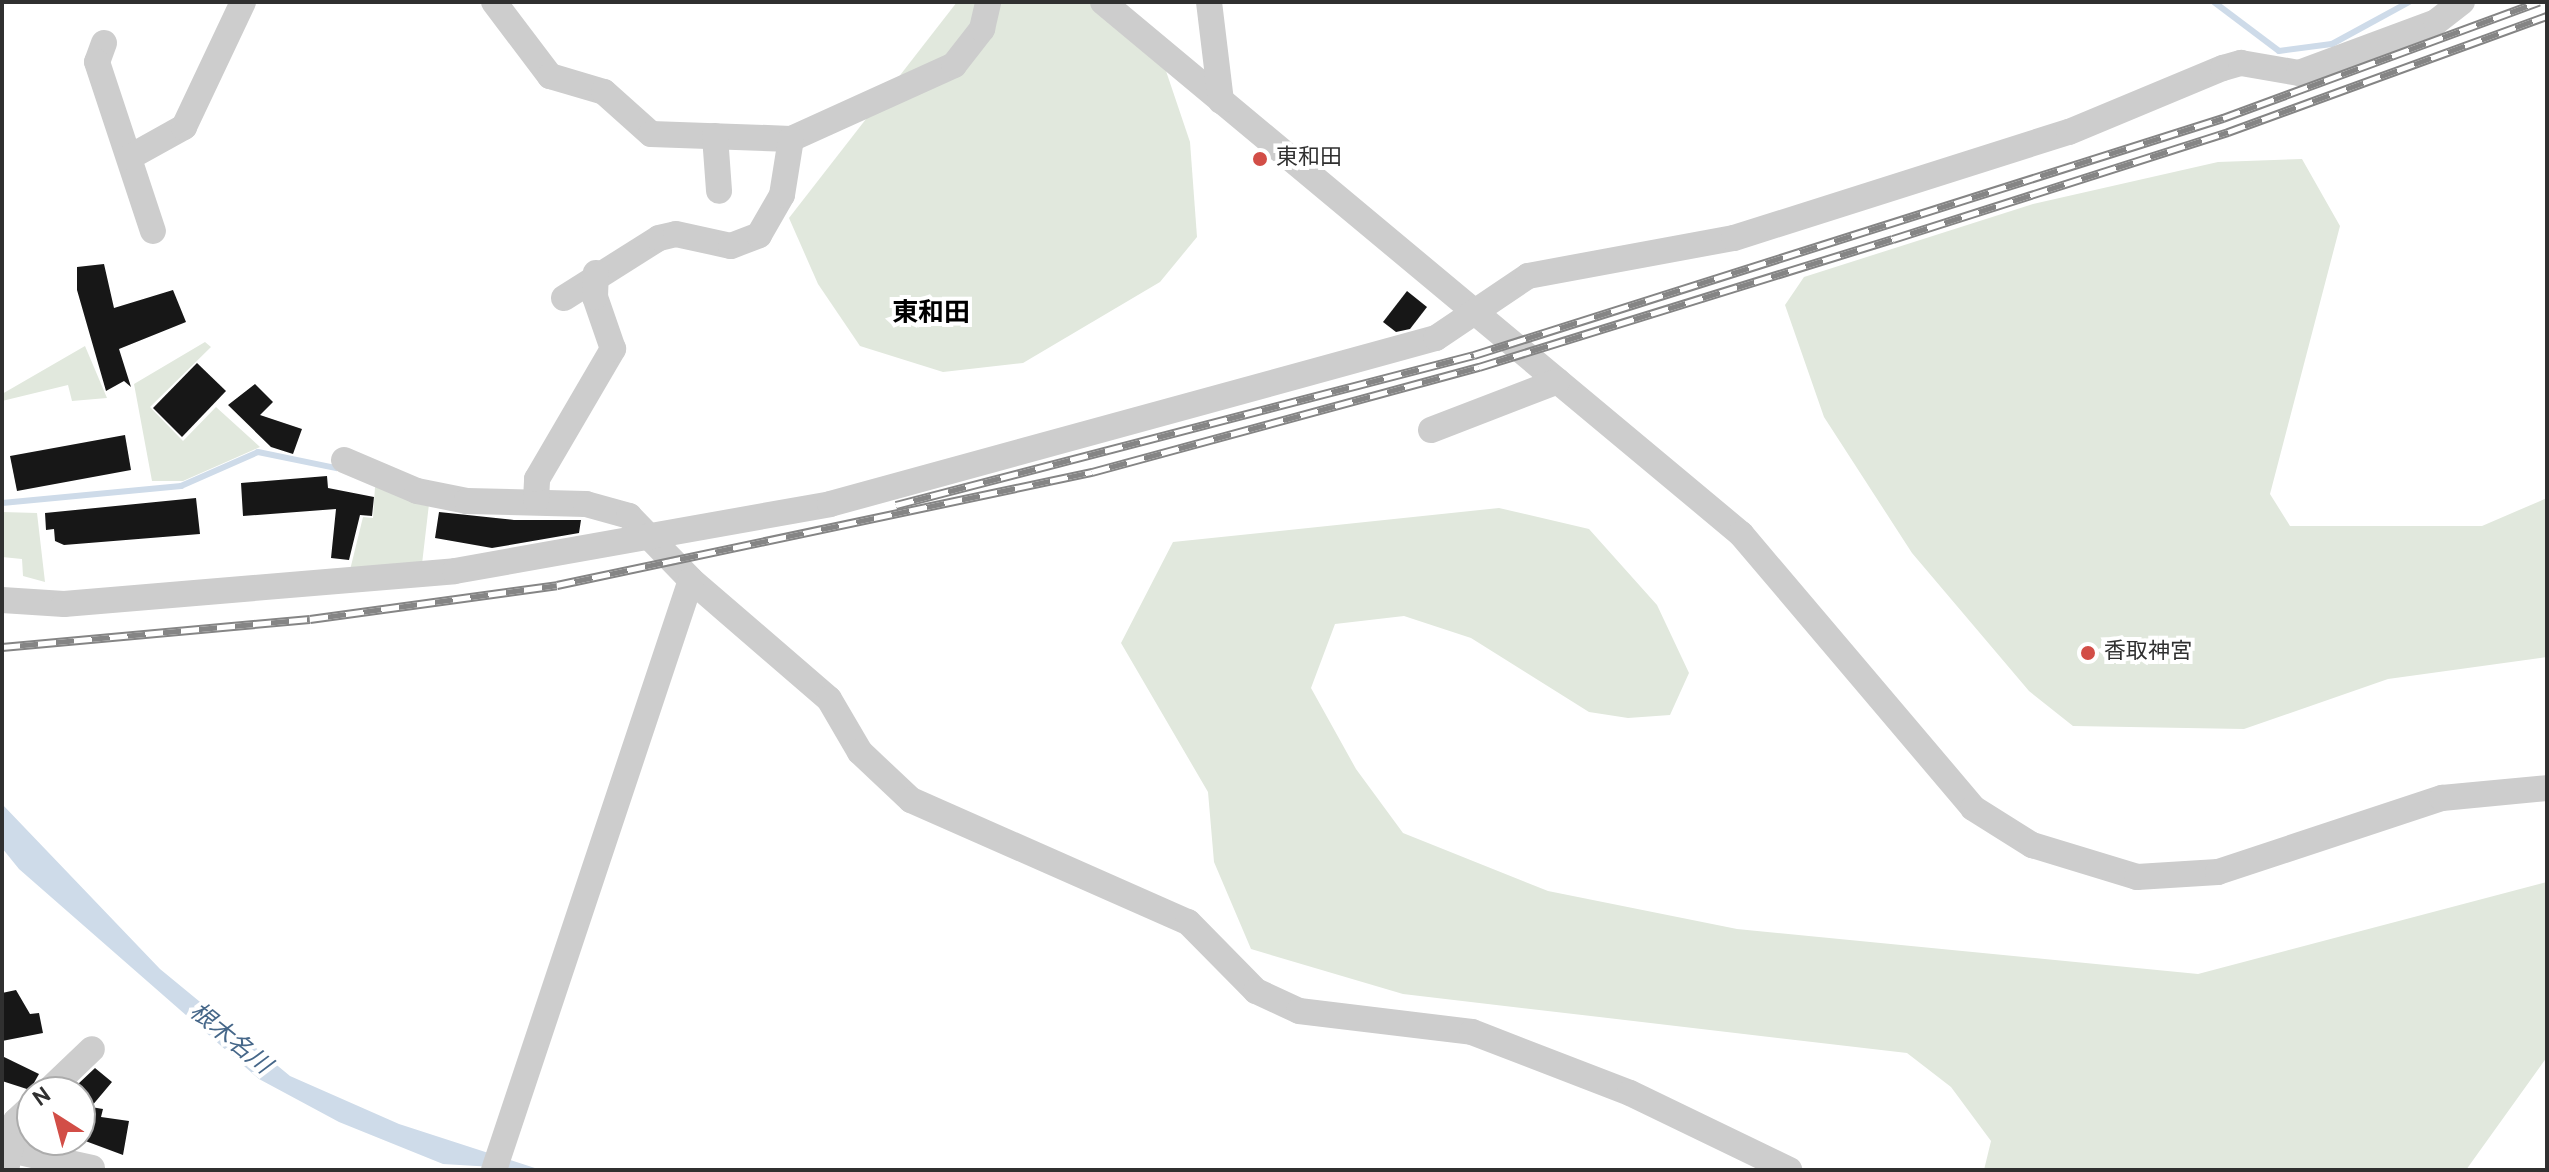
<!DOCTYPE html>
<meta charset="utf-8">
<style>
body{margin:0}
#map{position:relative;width:2549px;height:1172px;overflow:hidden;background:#fff;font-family:Overpass,"Noto Sans JP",sans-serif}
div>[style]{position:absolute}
.green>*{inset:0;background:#e1e8dd}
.water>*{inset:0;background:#cedbe9}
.stream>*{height:6px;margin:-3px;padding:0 3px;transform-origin:3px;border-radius:3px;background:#cedbe9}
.building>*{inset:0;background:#171717}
.minor>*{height:26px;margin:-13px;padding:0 13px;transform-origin:13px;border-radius:13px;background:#cdcdcd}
.rail>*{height:9px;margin-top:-4.5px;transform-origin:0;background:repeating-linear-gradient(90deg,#fff 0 18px,#858585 0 36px);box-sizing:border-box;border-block:2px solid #858585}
.dots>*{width:22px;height:22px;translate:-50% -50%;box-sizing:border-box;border:4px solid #fff;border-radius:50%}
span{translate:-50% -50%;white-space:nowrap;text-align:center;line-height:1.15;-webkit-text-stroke:8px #fff;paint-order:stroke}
.poi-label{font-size:22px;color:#303030}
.left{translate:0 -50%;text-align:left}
.water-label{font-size:24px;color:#466789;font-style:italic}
.quarter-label{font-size:26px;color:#000;font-weight:700}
.frame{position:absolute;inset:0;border:4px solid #303030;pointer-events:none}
.north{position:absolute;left:16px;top:1076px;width:80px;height:80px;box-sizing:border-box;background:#fff;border:2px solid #acacac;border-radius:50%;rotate:324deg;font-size:22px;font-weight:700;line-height:32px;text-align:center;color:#303030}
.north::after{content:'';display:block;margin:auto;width:28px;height:36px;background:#d24e47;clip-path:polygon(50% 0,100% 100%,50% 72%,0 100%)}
</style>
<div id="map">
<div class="green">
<i style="clip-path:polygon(957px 2px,1113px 2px,1165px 68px,1190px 142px,1197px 237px,1160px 282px,1023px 363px,943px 372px,860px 346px,818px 284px,789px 218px)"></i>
<i style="clip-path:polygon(2302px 159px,2340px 226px,2270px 494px,2290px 526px,2482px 526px,2547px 498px,2547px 657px,2388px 679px,2244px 729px,2073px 726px,2029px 691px,1912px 553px,1824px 417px,1785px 305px,1804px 277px,2033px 204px,2218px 162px)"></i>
<i style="clip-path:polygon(205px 342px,211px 347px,150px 407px,183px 441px,216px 407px,260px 447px,183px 481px,152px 481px,134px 384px)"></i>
<i style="clip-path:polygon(85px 346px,107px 398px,72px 401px,68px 385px,2px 401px,2px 394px)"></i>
<i style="clip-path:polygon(375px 487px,429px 504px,422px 564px,350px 570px,363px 517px,373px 518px)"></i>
<i style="clip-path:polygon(1499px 508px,1589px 529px,1657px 605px,1689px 673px,1670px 715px,1628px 718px,1589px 712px,1471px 638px,1404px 616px,1335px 624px,1311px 688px,1356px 769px,1403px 833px,1548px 891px,1737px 929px,2198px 974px,2547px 882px,2547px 1057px,2466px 1170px,1984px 1170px,1991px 1141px,1951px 1087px,1907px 1053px,1403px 994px,1251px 949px,1214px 862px,1208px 792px,1121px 643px,1173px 542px)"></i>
<i style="clip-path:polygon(2px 512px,37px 513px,45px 582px,23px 576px,22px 559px,2px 557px)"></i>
</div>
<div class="water">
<i style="clip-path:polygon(2px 804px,160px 969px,290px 1076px,399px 1124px,541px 1170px,443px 1164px,339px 1122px,259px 1079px,19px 869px,2px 848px)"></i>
</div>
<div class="stream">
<i style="left:2214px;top:2px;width:81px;rotate:37deg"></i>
<i style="left:2279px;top:51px;width:53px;rotate:-7.5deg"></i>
<i style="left:2332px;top:44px;width:88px;rotate:-28.6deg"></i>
<i style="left:2px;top:503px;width:180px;rotate:-5.4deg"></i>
<i style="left:181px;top:486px;width:84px;rotate:-23.8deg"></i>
<i style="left:258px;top:452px;width:80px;rotate:11.6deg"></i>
</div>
<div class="building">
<i style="clip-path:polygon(104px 264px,114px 308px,173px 290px,186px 322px,119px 349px,131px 387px,124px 381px,106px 391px,77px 290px,77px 267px)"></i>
<i style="clip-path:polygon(1407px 291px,1427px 307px,1410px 329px,1396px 332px,1383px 322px)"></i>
<i style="clip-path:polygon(197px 363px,226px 391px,182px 437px,153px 408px)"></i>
<i style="clip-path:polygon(255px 384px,273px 402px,260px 415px,302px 429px,293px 454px,271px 447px,228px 405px)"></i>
<i style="clip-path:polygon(125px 435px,131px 470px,17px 491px,10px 456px)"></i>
<i style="clip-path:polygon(327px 476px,328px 488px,374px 497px,372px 516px,360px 515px,349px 560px,331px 558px,336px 509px,243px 516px,241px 483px)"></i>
<i style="clip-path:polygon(196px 498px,200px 534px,64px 545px,55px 541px,54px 529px,46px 530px,45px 513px)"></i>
<i style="clip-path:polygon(439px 512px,514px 520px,581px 520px,579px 533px,492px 548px,435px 538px)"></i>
<i style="clip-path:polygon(16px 990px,30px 1014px,39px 1013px,43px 1033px,2px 1041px,2px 993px)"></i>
<i style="clip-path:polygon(2px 1056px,39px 1074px,30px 1090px,2px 1081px)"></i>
<i style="clip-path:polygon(95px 1068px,112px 1082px,91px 1107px,103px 1109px,101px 1117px,129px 1121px,123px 1155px,80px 1139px,77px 1085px)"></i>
</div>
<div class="minor">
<i style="left:494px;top:2px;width:93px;rotate:52.9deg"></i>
<i style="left:550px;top:76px;width:56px;rotate:16.5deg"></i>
<i style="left:604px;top:92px;width:63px;rotate:41.8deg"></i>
<i style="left:651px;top:134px;width:140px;rotate:2deg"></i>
<i style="left:791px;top:139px;width:179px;rotate:-24.4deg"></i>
<i style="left:954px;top:65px;width:46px;rotate:-52.1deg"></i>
<i style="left:982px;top:29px;width:28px;rotate:-77deg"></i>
<i style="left:1103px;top:2px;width:831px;rotate:39.82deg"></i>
<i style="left:1741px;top:534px;width:359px;rotate:49.7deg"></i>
<i style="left:1973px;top:808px;width:70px;rotate:32.1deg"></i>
<i style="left:2032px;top:845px;width:110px;rotate:16.9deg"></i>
<i style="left:2137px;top:877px;width:81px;rotate:-3.5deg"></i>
<i style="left:2218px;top:872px;width:236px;rotate:-18.3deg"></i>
<i style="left:2442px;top:798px;width:105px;rotate:-5.4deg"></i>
<i style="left:1209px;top:2px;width:100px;rotate:83.1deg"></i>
<i style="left:104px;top:43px;width:20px;rotate:110deg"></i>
<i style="left:97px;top:62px;width:178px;rotate:71.7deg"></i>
<i style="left:715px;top:136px;width:55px;rotate:85.8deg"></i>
<i style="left:130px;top:157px;width:62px;rotate:-29.1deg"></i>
<i style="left:184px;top:127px;width:138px;rotate:-64.7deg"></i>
<i style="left:564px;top:298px;width:112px;rotate:-32.3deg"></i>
<i style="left:659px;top:238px;width:17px;rotate:-13deg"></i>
<i style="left:676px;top:234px;width:56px;rotate:12.3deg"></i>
<i style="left:731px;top:246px;width:30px;rotate:-21deg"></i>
<i style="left:759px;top:235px;width:46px;rotate:-60.1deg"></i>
<i style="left:782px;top:195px;width:57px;rotate:-80.9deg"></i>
<i style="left:1431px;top:430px;width:136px;rotate:-21.1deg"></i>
<i style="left:344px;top:460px;width:79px;rotate:23deg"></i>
<i style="left:417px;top:491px;width:51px;rotate:11.3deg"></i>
<i style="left:467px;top:501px;width:119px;rotate:1.4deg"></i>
<i style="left:586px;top:504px;width:45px;rotate:15.6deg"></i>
<i style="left:629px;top:516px;width:89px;rotate:45.9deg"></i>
<i style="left:691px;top:580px;width:182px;rotate:40.8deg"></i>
<i style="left:829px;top:699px;width:61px;rotate:59.7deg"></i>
<i style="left:860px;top:752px;width:70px;rotate:43.3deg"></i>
<i style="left:911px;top:800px;width:303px;rotate:23.8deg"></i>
<i style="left:1188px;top:922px;width:97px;rotate:45.4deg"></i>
<i style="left:1256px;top:991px;width:47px;rotate:24.9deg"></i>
<i style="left:1299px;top:1011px;width:174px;rotate:6.9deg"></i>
<i style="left:1472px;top:1032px;width:169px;rotate:21.1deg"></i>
<i style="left:1630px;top:1093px;width:177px;rotate:25.8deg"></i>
<i style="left:536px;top:500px;width:21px;rotate:-87deg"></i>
<i style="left:537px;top:479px;width:151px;rotate:-59.7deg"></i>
<i style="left:613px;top:349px;width:55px;rotate:-109.1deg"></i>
<i style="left:595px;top:297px;width:24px;rotate:-88deg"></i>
<i style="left:2px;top:600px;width:62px;rotate:3.7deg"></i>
<i style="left:64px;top:604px;width:392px;rotate:-4.8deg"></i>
<i style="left:455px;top:571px;width:381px;rotate:-10.1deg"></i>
<i style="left:830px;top:504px;width:628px;rotate:-15.32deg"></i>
<i style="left:1436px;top:338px;width:111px;rotate:-34deg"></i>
<i style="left:1528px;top:276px;width:209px;rotate:-10.5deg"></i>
<i style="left:1734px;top:238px;width:351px;rotate:-17.6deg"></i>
<i style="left:2069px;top:132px;width:167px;rotate:-22.6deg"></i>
<i style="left:2223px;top:68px;width:19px;rotate:-16deg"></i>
<i style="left:2241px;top:63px;width:59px;rotate:9.8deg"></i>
<i style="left:2299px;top:73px;width:146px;rotate:-20.4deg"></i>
<i style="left:2436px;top:22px;width:33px;rotate:-38deg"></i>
<i style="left:47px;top:1092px;width:62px;rotate:-43.7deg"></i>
<i style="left:10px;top:1150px;width:84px;rotate:12.4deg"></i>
<i style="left:6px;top:1170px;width:50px;rotate:-78.5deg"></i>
<i style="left:16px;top:1121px;width:22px;rotate:-43deg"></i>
<i style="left:494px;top:1170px;width:622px;rotate:-71.54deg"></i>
</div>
<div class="rail">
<i style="left:896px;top:505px;width:597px;rotate:-14.55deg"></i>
<i style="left:1474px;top:355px;width:786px;rotate:-17.56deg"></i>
<i style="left:2223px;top:118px;width:337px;rotate:-20.2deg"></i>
<i style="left:2px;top:647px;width:309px;rotate:-5.2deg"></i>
<i style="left:310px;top:619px;width:249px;rotate:-7.8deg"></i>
<i style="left:557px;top:585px;width:547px;rotate:-11.93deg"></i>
<i style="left:1092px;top:472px;width:401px;rotate:-15.2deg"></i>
<i style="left:1479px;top:367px;width:433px;rotate:-17.2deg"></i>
<i style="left:1893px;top:239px;width:352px;rotate:-17.7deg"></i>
<i style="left:2228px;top:132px;width:339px;rotate:-20deg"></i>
</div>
<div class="dots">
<i style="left:1260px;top:159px;background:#d24e47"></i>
<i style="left:2088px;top:653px;background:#d24e47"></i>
</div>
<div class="poi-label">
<span class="left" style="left:1276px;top:159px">東和田</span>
<span class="left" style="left:2104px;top:653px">香取神宮</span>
</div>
<div class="water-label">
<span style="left:229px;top:1040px;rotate:39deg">根木名川</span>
</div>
<div class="quarter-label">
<span style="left:931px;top:315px">東和田</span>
</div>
<div class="frame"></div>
<div class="north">N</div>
</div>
